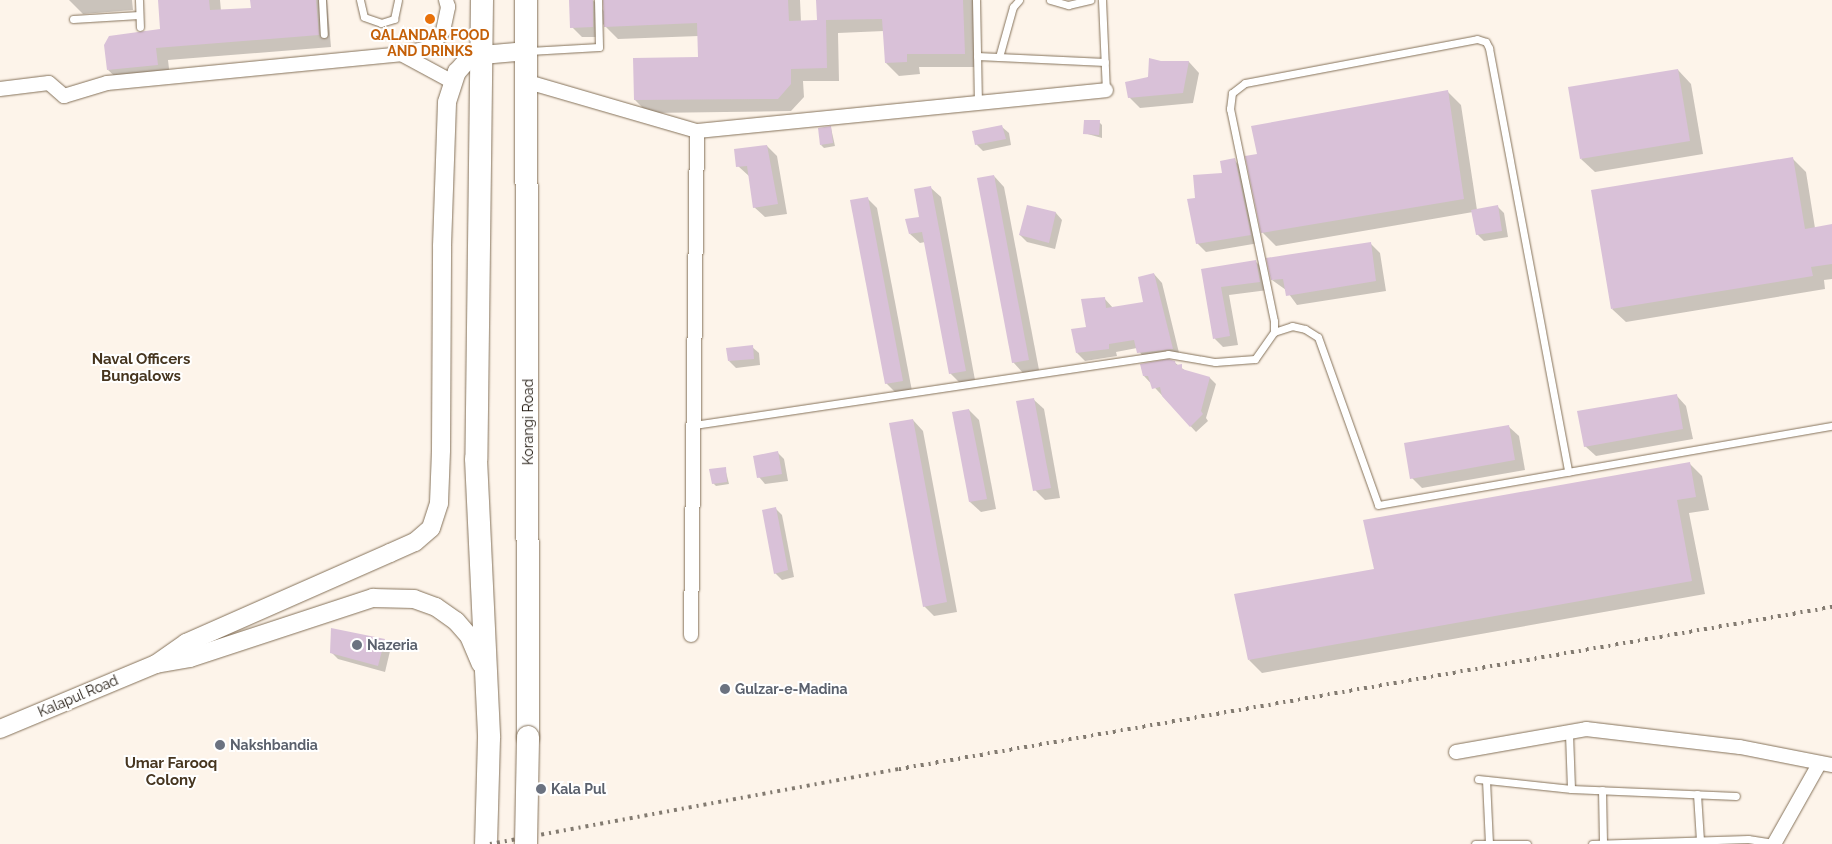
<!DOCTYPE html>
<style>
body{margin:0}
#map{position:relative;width:1832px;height:844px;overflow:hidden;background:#fdf4ea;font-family:Raleway,sans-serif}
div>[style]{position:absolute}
.shadow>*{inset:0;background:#0003}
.building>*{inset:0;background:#d9c1d8}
.roads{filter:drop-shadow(0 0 1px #85725a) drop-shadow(0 0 1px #85725a)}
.service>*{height:7px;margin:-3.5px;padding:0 3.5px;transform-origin:3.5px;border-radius:3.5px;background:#fff}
.minor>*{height:14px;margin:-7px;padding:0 7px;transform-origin:7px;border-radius:7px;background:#fff}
.tertiary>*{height:18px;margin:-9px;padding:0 9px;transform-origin:9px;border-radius:9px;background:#fff}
.primary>*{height:22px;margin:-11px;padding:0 11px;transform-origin:11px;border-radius:11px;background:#fff}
.rail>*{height:4px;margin-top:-2px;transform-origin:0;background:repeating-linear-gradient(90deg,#827a70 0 2.5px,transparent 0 7.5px)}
.bridges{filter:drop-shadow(0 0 1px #85725a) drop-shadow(0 0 1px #85725a)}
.primary-bridge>*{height:22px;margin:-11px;padding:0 11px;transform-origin:11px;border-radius:11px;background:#fff}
.dots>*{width:14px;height:14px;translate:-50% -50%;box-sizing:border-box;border:2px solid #fff;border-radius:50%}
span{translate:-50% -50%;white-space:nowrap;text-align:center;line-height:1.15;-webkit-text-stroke:4px #fff;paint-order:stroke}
.food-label{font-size:14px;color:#c56008;font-weight:700}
.street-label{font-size:14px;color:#1e160d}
.worship-label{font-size:14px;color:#5b616d;font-weight:700}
.left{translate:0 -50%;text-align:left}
.neighbourhood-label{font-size:15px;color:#46351f;font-weight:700}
</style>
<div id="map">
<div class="shadow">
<i style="clip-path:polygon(69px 0,132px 0,133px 10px,83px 14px)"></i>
<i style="clip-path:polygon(160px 0,220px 0,221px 11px,252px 9px,251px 0,327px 0,331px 47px,168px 60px,170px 77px,121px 82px,108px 70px,162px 30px)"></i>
<i style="clip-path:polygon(593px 0,605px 12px,604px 0,800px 0,801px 22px,818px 21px,818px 0,975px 0,978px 67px,919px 67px,920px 74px,899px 76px,886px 63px,884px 31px,838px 33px,839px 81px,803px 81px,804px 97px,791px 111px,648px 113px,635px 100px,699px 58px,699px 36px,618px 39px,603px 24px,603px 37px,582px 37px,572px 27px)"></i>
<i style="clip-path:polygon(1189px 62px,1199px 73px,1193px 103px,1140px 108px,1129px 97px,1161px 63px)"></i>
<i style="clip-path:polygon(1678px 70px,1691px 84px,1703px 154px,1595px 172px,1581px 159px)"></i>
<i style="clip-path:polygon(1447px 91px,1461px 105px,1477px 210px,1498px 207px,1504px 213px,1508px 237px,1484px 241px,1477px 234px,1473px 212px,1276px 246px,1262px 232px)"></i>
<i style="clip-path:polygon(1099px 122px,1102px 125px,1102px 138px,1084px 133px)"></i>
<i style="clip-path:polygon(1002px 127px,1009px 133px,1011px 145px,983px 151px,976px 144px)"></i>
<i style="clip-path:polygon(831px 128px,835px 146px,824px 148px,821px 145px)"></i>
<i style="clip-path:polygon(767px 146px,777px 156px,787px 214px,765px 217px,754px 207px,750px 177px,738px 166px)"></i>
<i style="clip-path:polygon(1793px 159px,1806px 172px,1815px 228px,1832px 225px,1832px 279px,1824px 280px,1825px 289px,1626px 322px,1612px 309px)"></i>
<i style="clip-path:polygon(1234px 160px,1243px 169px,1259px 243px,1206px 252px,1197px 243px,1196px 199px,1224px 174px)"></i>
<i style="clip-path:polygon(994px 176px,1004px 187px,1039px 370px,1023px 373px,1013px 362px)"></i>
<i style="clip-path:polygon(931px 188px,941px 197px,975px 380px,960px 383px,950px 373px,925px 242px,920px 243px,910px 234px,921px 218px)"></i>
<i style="clip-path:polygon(867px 198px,877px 208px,912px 391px,897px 394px,886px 383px)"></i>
<i style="clip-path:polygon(1028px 207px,1056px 213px,1062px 220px,1055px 249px,1027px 242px,1020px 235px)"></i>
<i style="clip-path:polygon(1370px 243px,1380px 253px,1386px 291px,1297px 305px,1286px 290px,1272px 280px)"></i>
<i style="clip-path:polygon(1256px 262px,1264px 270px,1268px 290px,1229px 295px,1238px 345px,1223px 347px,1215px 339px,1202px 270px)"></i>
<i style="clip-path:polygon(1154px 274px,1162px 283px,1180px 357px,1146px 361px,1137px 348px,1116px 352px,1117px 356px,1085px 361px,1077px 353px,1104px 298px,1113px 308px,1144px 303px)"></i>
<i style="clip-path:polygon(752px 347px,759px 353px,760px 365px,736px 368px,729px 361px)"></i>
<i style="clip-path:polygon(1174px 362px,1187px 372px,1210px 378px,1216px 384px,1206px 418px,1208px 421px,1196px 432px,1144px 376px)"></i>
<i style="clip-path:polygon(1676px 395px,1686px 406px,1693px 439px,1596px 456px,1585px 446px)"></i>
<i style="clip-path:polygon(1033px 399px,1044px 409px,1060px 498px,1045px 500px,1035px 490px)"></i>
<i style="clip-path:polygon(969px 410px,979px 420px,996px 509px,981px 512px,970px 502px)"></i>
<i style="clip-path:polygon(913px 420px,923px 431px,957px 612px,934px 616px,924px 606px)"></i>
<i style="clip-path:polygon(1508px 426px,1519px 436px,1525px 470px,1422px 488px,1412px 478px)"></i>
<i style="clip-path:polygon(777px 452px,784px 459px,788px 481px,765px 484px,759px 477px)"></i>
<i style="clip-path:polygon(1689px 463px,1702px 476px,1709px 510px,1689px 513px,1705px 594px,1262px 673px,1249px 660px,1376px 570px)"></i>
<i style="clip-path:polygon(725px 468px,729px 484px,716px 486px,713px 483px)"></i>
<i style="clip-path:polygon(776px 509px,782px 515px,794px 577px,782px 580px,775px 573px)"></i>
<i style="clip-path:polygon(384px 640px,391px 647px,385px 672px,338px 659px,331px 652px)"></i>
</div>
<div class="building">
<i style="clip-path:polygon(158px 0,209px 0,210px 10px,251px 8px,250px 0,316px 0,319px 35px,156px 48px,158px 65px,107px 70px,104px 45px,109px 36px,160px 29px)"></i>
<i style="clip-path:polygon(569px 0,593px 0,593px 27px,570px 28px)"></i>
<i style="clip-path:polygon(603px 0,788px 0,789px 21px,817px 20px,816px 0,963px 0,965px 54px,907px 54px,907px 62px,885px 63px,882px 19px,826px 20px,827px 68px,791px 69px,791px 84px,778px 99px,634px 100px,633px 58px,698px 57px,697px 23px,604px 27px)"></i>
<i style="clip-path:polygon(1149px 58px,1161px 61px,1189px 61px,1183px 93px,1128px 98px,1125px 82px,1148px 77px)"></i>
<i style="clip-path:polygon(1678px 69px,1690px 141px,1580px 159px,1568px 87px)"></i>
<i style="clip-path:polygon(1448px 90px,1464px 199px,1261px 233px,1245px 156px,1257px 154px,1251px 126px)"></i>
<i style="clip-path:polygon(1084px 120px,1100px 120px,1099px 135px,1083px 134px)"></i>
<i style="clip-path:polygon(1002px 125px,1006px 139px,975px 145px,972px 131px)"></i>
<i style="clip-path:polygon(831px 126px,833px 143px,820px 145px,818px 128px)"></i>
<i style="clip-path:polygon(767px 145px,778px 204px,753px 208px,747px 166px,736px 167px,734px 149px)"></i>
<i style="clip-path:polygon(1793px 157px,1805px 229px,1832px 224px,1832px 264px,1811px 267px,1813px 276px,1611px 309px,1591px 190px)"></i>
<i style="clip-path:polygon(1235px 158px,1251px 235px,1196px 244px,1187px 199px,1195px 198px,1193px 175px,1222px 173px,1220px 161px)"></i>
<i style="clip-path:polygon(994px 175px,1029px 360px,1012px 363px,977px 178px)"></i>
<i style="clip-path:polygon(931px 186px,966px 371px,949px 374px,922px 232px,909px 234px,905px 219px,919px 217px,914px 189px)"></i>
<i style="clip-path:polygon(868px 197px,903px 381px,885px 384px,850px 200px)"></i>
<i style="clip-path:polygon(1027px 205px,1056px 212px,1049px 243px,1019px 235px)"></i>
<i style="clip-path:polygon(1498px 205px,1502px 231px,1476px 235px,1471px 210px)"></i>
<i style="clip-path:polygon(1371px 242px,1376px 281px,1286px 296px,1283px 279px,1271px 280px,1266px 258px)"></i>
<i style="clip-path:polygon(1256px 260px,1260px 282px,1221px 287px,1230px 336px,1213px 339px,1201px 269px)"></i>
<i style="clip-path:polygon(1154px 273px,1173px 349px,1137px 353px,1134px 340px,1109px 344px,1109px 349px,1076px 353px,1071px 329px,1086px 327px,1081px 299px,1105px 297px,1106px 308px,1143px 302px,1138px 277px)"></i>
<i style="clip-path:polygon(753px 345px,754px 359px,728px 361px,726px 348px)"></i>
<i style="clip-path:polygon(1168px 359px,1175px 361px,1176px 365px,1182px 364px,1182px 369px,1210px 377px,1201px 411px,1203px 414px,1190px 427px,1162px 396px,1160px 387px,1152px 389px,1148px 376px,1143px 376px,1140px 364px)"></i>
<i style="clip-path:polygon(1677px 394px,1683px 429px,1584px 447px,1577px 411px)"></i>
<i style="clip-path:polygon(1034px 398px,1051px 488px,1033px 491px,1016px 401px)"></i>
<i style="clip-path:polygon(969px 409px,987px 499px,969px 502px,952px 412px)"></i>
<i style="clip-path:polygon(913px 419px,947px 602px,923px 607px,889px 423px)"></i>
<i style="clip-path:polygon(1509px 425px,1515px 460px,1410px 479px,1404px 443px)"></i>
<i style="clip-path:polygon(778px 451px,782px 474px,757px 478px,753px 456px)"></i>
<i style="clip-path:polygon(1690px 462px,1696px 497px,1677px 500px,1692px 581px,1248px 660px,1234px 594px,1374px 569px,1363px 520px)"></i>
<i style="clip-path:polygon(726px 467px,727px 482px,712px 484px,709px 469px)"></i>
<i style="clip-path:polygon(776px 507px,788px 570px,774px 574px,762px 510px)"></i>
<i style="clip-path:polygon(331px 628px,385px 639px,378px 666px,330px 653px)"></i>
</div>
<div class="roads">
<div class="service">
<i style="left:139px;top:0;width:27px;rotate:88deg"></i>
<i style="left:322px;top:0;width:34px;rotate:87deg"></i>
<i style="left:360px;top:0;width:17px;rotate:77deg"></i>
<i style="left:364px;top:17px;width:18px;rotate:19deg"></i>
<i style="left:381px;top:23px;width:14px;rotate:-17deg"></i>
<i style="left:394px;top:19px;width:19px;rotate:-78deg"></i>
<i style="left:976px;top:0;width:103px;rotate:88.9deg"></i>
<i style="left:1050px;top:0;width:19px;rotate:16deg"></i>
<i style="left:1068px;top:5px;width:23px;rotate:-13deg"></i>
<i style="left:1102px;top:0;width:90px;rotate:87.5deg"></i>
<i style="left:73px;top:19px;width:66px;rotate:-3.5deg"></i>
<i style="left:529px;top:51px;width:70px;rotate:-3.3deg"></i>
<i style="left:599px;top:47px;width:47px;rotate:-91.2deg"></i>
<i style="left:977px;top:56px;width:128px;rotate:2.7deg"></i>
<i style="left:999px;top:57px;width:52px;rotate:-74.4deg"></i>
<i style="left:1013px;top:7px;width:9px;rotate:-49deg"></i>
<i style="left:1274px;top:332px;width:19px;rotate:-18deg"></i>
<i style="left:1292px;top:326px;width:13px;rotate:13deg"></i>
<i style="left:1305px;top:329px;width:15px;rotate:32deg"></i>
<i style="left:1318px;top:337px;width:178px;rotate:70.3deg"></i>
<i style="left:1378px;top:505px;width:461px;rotate:-9.9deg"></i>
<i style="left:694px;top:425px;width:479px;rotate:-8.5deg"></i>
<i style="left:1168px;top:354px;width:48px;rotate:9.7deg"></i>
<i style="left:1215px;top:362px;width:40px;rotate:-4.3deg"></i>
<i style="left:1255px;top:359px;width:33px;rotate:-55deg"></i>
<i style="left:1274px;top:332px;width:11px;rotate:-90deg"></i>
<i style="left:1274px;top:321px;width:217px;rotate:-101.7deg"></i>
<i style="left:1230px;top:109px;width:16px;rotate:-83deg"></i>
<i style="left:1232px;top:93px;width:16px;rotate:-38deg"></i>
<i style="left:1245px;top:83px;width:236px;rotate:-10.7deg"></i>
<i style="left:1477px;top:39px;width:9px;rotate:18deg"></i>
<i style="left:1486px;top:42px;width:7px;rotate:63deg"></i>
<i style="left:1489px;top:48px;width:431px;rotate:79.4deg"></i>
<i style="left:1569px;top:734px;width:55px;rotate:87.9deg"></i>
<i style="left:1478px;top:779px;width:94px;rotate:6.1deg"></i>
<i style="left:1571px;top:789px;width:165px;rotate:2.4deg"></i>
<i style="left:1486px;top:780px;width:63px;rotate:87.3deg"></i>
<i style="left:1602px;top:790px;width:54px;rotate:88.9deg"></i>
<i style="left:1697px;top:794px;width:47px;rotate:86.3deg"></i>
<i style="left:1475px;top:844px;width:52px"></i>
<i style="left:1592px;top:844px;width:156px;rotate:-1.8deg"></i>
<i style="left:1748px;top:839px;width:26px;rotate:9deg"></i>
</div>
<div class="minor">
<i style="left:401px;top:54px;width:59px;rotate:28.3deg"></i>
<i style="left:528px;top:82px;width:176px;rotate:16.2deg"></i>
<i style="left:697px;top:131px;width:411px;rotate:-5.7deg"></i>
<i style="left:0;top:89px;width:49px;rotate:-7deg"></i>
<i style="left:49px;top:83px;width:20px;rotate:41deg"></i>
<i style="left:64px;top:96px;width:45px;rotate:-16.8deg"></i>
<i style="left:107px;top:83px;width:295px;rotate:-5.6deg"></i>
<i style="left:401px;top:54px;width:28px;rotate:-13deg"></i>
<i style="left:428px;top:48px;width:11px;rotate:-41deg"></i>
<i style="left:436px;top:41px;width:12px;rotate:-55deg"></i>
<i style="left:443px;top:31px;width:25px;rotate:-78deg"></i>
<i style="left:448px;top:7px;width:7px;rotate:-106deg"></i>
<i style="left:691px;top:635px;width:504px;rotate:-89.32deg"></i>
<i style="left:1456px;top:752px;width:132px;rotate:-10deg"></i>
<i style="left:1586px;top:729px;width:155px;rotate:6.7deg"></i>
<i style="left:1740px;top:747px;width:94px;rotate:11.1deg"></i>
<i style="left:1774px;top:844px;width:92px;rotate:-60.6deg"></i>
</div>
<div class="tertiary">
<i style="left:156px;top:664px;width:37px;rotate:-35deg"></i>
<i style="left:186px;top:643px;width:223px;rotate:-23.8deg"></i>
<i style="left:390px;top:553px;width:27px;rotate:-24deg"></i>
<i style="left:415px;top:542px;width:21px;rotate:-41deg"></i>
<i style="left:431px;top:528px;width:26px;rotate:-72deg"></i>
<i style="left:439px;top:503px;width:53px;rotate:-87.8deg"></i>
<i style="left:441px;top:450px;width:204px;rotate:-89.7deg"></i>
<i style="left:442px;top:246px;width:144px;rotate:-88deg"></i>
<i style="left:447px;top:102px;width:32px;rotate:-72deg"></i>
<i style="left:457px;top:72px;width:21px;rotate:-49deg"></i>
<i style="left:471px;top:56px;width:56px;rotate:-5.1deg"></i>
<i style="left:0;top:729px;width:169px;rotate:-22.6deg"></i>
<i style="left:156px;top:664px;width:35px;rotate:-10deg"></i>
<i style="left:190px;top:658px;width:193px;rotate:-18.2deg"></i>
<i style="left:373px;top:598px;width:41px;rotate:1.4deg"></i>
<i style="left:414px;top:599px;width:23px;rotate:20deg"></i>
<i style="left:436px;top:607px;width:24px;rotate:35deg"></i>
<i style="left:456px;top:621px;width:20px;rotate:49deg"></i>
<i style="left:469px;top:636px;width:30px;rotate:67deg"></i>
</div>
<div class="primary">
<i style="left:482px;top:0;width:459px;rotate:90.7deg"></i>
<i style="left:476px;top:459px;width:279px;rotate:87.3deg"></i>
<i style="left:489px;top:738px;width:106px;rotate:91.6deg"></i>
<i style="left:526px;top:0;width:737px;rotate:89.84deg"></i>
</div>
</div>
<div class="rail">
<i style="left:490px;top:844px;width:416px;rotate:-10.4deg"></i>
<i style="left:899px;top:769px;width:947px;rotate:-9.85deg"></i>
</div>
<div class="bridges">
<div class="primary-bridge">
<i style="left:526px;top:844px;width:107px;rotate:-88.9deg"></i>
</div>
</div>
<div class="dots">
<i style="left:430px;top:19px;background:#e8710a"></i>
<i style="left:357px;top:645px;background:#6b7280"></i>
<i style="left:725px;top:689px;background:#6b7280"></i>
<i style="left:220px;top:745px;background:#6b7280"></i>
<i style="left:541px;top:789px;background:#6b7280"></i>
</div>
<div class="food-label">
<span style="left:430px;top:43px">QALANDAR FOOD<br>AND DRINKS</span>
</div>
<div class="street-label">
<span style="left:528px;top:422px;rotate:-90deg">Korangi Road</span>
<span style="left:78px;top:696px;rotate:-23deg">Kalapul Road</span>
</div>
<div class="worship-label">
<span class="left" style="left:367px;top:645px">Nazeria</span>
<span class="left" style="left:735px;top:689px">Gulzar-e-Madina</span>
<span class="left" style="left:230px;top:745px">Nakshbandia</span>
<span class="left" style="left:551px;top:789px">Kala Pul</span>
</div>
<div class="neighbourhood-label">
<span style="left:141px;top:368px">Naval Officers<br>Bungalows</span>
<span style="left:171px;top:772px">Umar Farooq<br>Colony</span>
</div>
</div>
